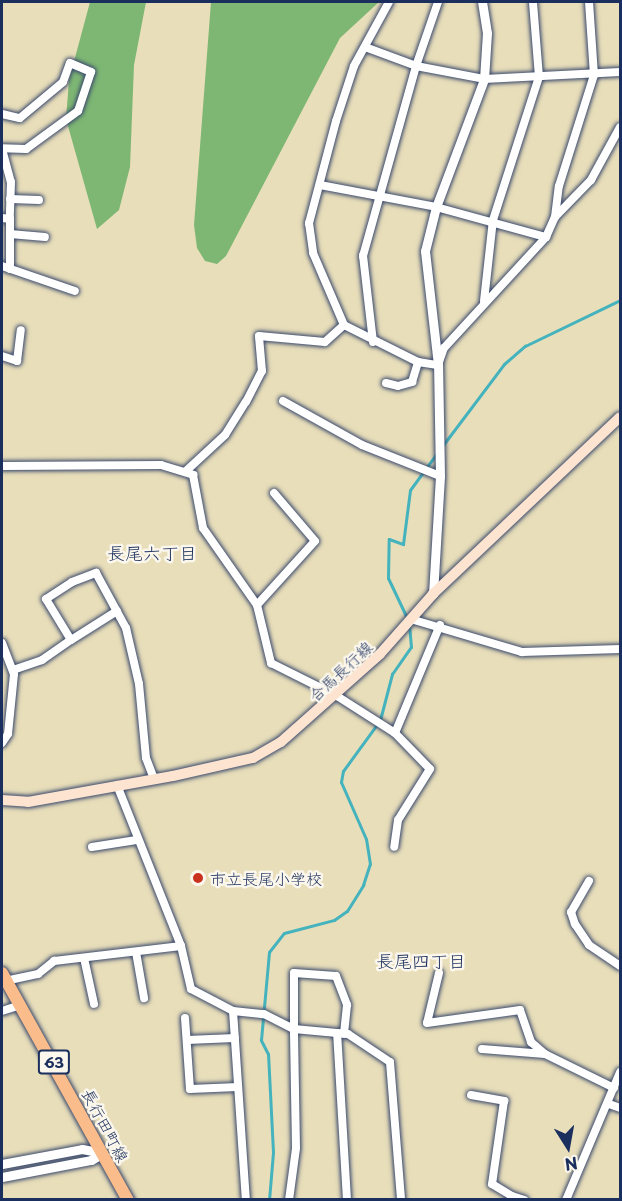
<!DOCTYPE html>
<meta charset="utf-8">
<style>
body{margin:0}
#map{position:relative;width:622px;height:1201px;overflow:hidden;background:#e8deba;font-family:"Playpen Sans","Klee One",sans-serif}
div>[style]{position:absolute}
.forest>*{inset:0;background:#7eb774}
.stream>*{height:3px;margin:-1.5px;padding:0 1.5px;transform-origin:1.5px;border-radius:1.5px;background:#44b3bd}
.roads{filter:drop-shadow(0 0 2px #3a496c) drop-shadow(0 0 2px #3a496c)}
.minor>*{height:8px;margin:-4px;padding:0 4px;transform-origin:4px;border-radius:4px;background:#fff}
.tertiary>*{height:9px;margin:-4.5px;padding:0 4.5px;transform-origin:4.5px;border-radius:4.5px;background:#fff}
.secondary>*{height:10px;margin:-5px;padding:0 5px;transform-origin:5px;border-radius:5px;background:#fde4d0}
.primary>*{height:12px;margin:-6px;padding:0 6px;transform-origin:6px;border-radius:6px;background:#f9bc8a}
.dots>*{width:16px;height:16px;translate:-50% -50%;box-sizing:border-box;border:3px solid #fbf7ec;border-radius:50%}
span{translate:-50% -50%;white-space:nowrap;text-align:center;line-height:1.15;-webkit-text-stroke:5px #fbf7ec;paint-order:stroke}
.shield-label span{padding:2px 4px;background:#fbf7ec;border:2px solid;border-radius:4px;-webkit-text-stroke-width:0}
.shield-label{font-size:15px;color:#1b2f5e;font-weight:700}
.street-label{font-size:16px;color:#1b2f5e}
.poi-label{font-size:16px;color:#1b2f5e}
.left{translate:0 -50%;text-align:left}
.neighbourhood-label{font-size:18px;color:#1b2f5e}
.frame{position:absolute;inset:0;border:3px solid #1b2f5e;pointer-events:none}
.north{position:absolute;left:538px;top:1117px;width:60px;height:60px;-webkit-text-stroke:4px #fbf7ec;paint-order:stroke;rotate:169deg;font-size:16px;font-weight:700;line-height:24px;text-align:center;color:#1b2f5e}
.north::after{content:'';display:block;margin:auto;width:21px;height:27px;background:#1b2f5e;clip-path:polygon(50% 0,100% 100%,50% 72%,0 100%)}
</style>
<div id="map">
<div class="forest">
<i style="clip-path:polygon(90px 2px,146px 2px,134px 65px,130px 167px,119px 210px,97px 229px,66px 119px,69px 80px)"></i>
<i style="clip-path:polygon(211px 2px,379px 2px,340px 38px,226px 256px,217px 264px,205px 261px,197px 248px,194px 225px)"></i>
</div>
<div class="stream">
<i style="left:443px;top:445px;width:101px;rotate:-53deg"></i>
<i style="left:504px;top:364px;width:28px;rotate:-41deg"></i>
<i style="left:525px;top:346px;width:106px;rotate:-25.8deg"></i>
<i style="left:407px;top:618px;width:44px;rotate:-115.4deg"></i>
<i style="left:388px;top:578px;width:39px;rotate:-89deg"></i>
<i style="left:389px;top:539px;width:15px;rotate:20deg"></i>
<i style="left:403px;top:544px;width:54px;rotate:-82.6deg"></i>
<i style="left:410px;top:490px;width:46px;rotate:-53.9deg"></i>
<i style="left:269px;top:1200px;width:48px;rotate:-85.2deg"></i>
<i style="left:273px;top:1152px;width:98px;rotate:-92.9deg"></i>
<i style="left:268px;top:1054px;width:16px;rotate:-117deg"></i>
<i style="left:261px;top:1040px;width:88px;rotate:-84.8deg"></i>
<i style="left:269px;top:952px;width:24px;rotate:-52deg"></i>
<i style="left:284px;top:933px;width:52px;rotate:-14.6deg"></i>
<i style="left:334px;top:920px;width:16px;rotate:-35deg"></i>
<i style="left:347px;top:911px;width:31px;rotate:-58deg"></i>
<i style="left:363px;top:885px;width:22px;rotate:-72deg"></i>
<i style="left:370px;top:864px;width:25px;rotate:-99deg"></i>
<i style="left:366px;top:839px;width:62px;rotate:-113.7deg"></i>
<i style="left:341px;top:782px;width:11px;rotate:-80deg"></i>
<i style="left:343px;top:771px;width:63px;rotate:-54deg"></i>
<i style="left:380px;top:720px;width:48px;rotate:-75.4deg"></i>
<i style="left:392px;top:674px;width:33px;rotate:-55deg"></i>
<i style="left:411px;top:647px;width:23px;rotate:-95deg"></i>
</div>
<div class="roads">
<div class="minor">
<i style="left:389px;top:2px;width:73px;rotate:118.7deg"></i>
<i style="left:354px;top:66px;width:58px;rotate:108.1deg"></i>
<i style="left:336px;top:121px;width:106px;rotate:104.8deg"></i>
<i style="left:309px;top:223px;width:30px;rotate:82deg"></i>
<i style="left:313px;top:253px;width:78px;rotate:66.7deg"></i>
<i style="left:344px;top:325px;width:83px;rotate:26.6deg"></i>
<i style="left:418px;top:362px;width:20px;rotate:9deg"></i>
<i style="left:438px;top:365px;width:18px;rotate:-71deg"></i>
<i style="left:444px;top:348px;width:151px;rotate:-47.4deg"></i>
<i style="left:546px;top:237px;width:22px;rotate:-66deg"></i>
<i style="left:555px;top:217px;width:31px;rotate:-83deg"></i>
<i style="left:559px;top:186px;width:116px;rotate:-72.5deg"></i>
<i style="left:594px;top:75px;width:73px;rotate:-93.9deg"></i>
<i style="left:365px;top:47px;width:54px;rotate:20.4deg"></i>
<i style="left:416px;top:66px;width:69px;rotate:10.8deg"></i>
<i style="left:484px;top:79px;width:136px;rotate:-2.9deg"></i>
<i style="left:2px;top:114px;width:18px;rotate:13deg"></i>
<i style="left:20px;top:118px;width:56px;rotate:-39.9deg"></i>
<i style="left:63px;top:82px;width:20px;rotate:-70deg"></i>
<i style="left:70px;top:63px;width:23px;rotate:23deg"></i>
<i style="left:91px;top:72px;width:41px;rotate:108.4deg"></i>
<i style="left:78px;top:111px;width:64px;rotate:143.8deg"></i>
<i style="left:26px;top:149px;width:24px;rotate:-178deg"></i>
<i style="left:2px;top:149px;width:34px;rotate:75deg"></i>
<i style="left:11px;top:182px;width:37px;rotate:92deg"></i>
<i style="left:10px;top:219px;width:8px;rotate:-173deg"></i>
<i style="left:320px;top:185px;width:118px;rotate:10.7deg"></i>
<i style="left:436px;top:207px;width:114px;rotate:15.3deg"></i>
<i style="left:10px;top:199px;width:29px;rotate:2deg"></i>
<i style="left:555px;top:217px;width:52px;rotate:-45.8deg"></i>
<i style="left:591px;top:180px;width:60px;rotate:-61.3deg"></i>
<i style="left:10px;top:219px;width:50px;rotate:90deg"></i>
<i style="left:10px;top:234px;width:35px;rotate:5deg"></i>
<i style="left:2px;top:266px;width:77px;rotate:18.9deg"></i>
<i style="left:484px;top:301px;width:81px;rotate:-83.7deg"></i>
<i style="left:493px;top:220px;width:150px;rotate:-72.2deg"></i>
<i style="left:539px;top:77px;width:75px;rotate:-94.6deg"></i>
<i style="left:373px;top:342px;width:87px;rotate:-96.6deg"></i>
<i style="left:363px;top:256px;width:197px;rotate:-74.4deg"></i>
<i style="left:416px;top:66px;width:68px;rotate:-71deg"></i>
<i style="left:2px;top:356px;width:16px;rotate:18deg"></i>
<i style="left:17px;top:361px;width:31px;rotate:-83deg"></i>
<i style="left:386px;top:383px;width:12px;rotate:14deg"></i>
<i style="left:398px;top:386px;width:15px;rotate:-16deg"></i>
<i style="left:412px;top:382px;width:21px;rotate:-73deg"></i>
<i style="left:283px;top:401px;width:90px;rotate:29.1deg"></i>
<i style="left:362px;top:445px;width:84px;rotate:21.7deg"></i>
<i style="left:2px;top:466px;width:159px;rotate:-0.4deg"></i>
<i style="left:161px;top:465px;width:34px;rotate:17deg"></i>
<i style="left:193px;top:475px;width:54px;rotate:79.3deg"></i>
<i style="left:203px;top:528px;width:94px;rotate:55deg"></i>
<i style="left:257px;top:605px;width:60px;rotate:76.4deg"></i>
<i style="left:271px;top:663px;width:74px;rotate:26.6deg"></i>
<i style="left:337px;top:696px;width:69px;rotate:32.5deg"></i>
<i style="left:395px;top:733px;width:50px;rotate:45.8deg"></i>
<i style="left:430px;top:769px;width:60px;rotate:122.1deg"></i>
<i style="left:398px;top:820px;width:27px;rotate:98deg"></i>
<i style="left:186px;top:471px;width:53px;rotate:-42.7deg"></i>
<i style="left:225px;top:435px;width:39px;rotate:-58deg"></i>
<i style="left:246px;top:402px;width:35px;rotate:-63deg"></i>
<i style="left:262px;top:371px;width:35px;rotate:-95deg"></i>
<i style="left:259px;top:336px;width:66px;rotate:5.2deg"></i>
<i style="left:325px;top:342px;width:25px;rotate:-42deg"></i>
<i style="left:257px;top:605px;width:86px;rotate:-47.8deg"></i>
<i style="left:315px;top:541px;width:63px;rotate:-130.5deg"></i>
<i style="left:117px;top:611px;width:54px;rotate:147.8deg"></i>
<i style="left:71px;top:640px;width:48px;rotate:-121.4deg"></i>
<i style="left:46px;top:599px;width:31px;rotate:-33deg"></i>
<i style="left:72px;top:582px;width:26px;rotate:-21deg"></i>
<i style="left:96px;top:573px;width:63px;rotate:61.4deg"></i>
<i style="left:126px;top:628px;width:57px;rotate:76.9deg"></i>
<i style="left:139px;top:684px;width:74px;rotate:84.6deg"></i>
<i style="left:146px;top:758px;width:22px;rotate:69deg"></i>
<i style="left:414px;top:620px;width:113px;rotate:16.5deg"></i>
<i style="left:522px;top:652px;width:98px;rotate:-1.8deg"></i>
<i style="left:2px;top:643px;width:33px;rotate:69deg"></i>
<i style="left:14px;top:674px;width:60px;rotate:95.7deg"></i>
<i style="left:8px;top:734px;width:11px;rotate:124deg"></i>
<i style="left:13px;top:670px;width:31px;rotate:-19deg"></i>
<i style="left:42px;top:660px;width:35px;rotate:-35deg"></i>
<i style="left:395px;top:733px;width:117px;rotate:-67.4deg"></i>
<i style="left:117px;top:785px;width:173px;rotate:68.3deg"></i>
<i style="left:181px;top:946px;width:44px;rotate:76.9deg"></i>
<i style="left:191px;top:989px;width:47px;rotate:27.6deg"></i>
<i style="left:233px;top:1011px;width:189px;rotate:86.1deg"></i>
<i style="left:92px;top:847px;width:45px;rotate:-9deg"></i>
<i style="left:589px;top:881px;width:36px;rotate:120deg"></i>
<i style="left:571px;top:912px;width:13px;rotate:72deg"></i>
<i style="left:575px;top:924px;width:25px;rotate:56deg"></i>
<i style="left:589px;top:945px;width:37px;rotate:34deg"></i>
<i style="left:136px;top:952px;width:47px;rotate:80.1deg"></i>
<i style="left:84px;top:958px;width:47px;rotate:77.7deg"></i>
<i style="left:439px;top:973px;width:51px;rotate:103.5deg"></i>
<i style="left:427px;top:1023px;width:94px;rotate:-8deg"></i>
<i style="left:520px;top:1010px;width:34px;rotate:71deg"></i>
<i style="left:531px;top:1042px;width:18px;rotate:41deg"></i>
<i style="left:5px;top:981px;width:34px;rotate:-12deg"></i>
<i style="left:38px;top:974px;width:21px;rotate:-39deg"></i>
<i style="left:54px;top:961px;width:128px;rotate:-6.7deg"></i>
<i style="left:2px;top:1011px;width:19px;rotate:-18deg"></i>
<i style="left:233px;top:1011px;width:31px;rotate:6deg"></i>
<i style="left:264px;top:1014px;width:34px;rotate:27deg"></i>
<i style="left:294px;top:1029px;width:56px;rotate:-90deg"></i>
<i style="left:294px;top:973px;width:42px;rotate:4.1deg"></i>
<i style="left:336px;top:976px;width:31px;rotate:69deg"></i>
<i style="left:347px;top:1005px;width:29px;rotate:96deg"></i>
<i style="left:185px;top:1018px;width:71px;rotate:86deg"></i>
<i style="left:190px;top:1089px;width:48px;rotate:-2.4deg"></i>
<i style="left:187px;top:1040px;width:48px;rotate:-2.4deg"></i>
<i style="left:482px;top:1049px;width:63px;rotate:4.5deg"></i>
<i style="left:545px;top:1054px;width:77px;rotate:26.2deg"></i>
<i style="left:471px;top:1095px;width:34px;rotate:10deg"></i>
<i style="left:504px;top:1101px;width:84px;rotate:98.2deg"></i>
<i style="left:492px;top:1184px;width:23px;rotate:31deg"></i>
<i style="left:609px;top:1104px;width:12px;rotate:20deg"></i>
<i style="left:289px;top:1200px;width:52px;rotate:-82.3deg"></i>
<i style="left:296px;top:1148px;width:119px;rotate:-91deg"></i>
<i style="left:294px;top:1029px;width:43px;rotate:5.3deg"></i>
<i style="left:347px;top:1200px;width:167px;rotate:-93.4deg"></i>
<i style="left:337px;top:1033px;width:11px;rotate:5deg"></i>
<i style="left:348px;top:1034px;width:50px;rotate:33.7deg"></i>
<i style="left:390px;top:1062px;width:138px;rotate:85.4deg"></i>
<i style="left:510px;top:1200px;width:4px;rotate:-63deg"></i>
<i style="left:512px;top:1196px;width:13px;rotate:18deg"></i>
<i style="left:566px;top:1200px;width:139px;rotate:-67.1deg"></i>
</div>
<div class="tertiary">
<i style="left:433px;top:594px;width:118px;rotate:-86.6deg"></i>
<i style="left:440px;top:476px;width:111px;rotate:-91deg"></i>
<i style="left:438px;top:365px;width:115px;rotate:-96.5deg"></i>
<i style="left:425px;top:251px;width:45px;rotate:-76deg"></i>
<i style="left:436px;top:207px;width:137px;rotate:-69.4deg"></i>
<i style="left:484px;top:79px;width:46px;rotate:-86.3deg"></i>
<i style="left:487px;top:33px;width:31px;rotate:-99deg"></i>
<i style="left:2px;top:1164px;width:81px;rotate:-10.6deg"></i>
<i style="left:82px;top:1149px;width:21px;rotate:11deg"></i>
<i style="left:2px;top:1177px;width:91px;rotate:-10.8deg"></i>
<i style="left:91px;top:1160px;width:14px;rotate:-30deg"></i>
</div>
<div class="secondary">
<i style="left:2px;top:800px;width:26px;rotate:4deg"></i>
<i style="left:28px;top:802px;width:147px;rotate:-10.2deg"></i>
<i style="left:173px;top:776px;width:82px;rotate:-12.7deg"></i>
<i style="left:253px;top:758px;width:32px;rotate:-30deg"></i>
<i style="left:281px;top:742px;width:132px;rotate:-41.6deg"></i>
<i style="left:380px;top:654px;width:80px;rotate:-48.5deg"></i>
<i style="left:433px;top:594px;width:257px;rotate:-43.4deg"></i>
</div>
<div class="primary">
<i style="left:2px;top:973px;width:260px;rotate:61deg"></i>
</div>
</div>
<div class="dots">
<i style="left:198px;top:878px;background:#c8321e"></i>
</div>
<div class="shield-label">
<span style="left:54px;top:1062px">63</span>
</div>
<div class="street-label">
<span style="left:340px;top:671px;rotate:-43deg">合馬長行線</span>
<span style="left:106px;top:1125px;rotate:62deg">長行田町線</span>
</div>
<div class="poi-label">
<span class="left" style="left:210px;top:878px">市立長尾小学校</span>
</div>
<div class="neighbourhood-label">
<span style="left:152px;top:553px">長尾六丁目</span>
<span style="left:421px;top:961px">長尾四丁目</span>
</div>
<div class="frame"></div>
<div class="north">N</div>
</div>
